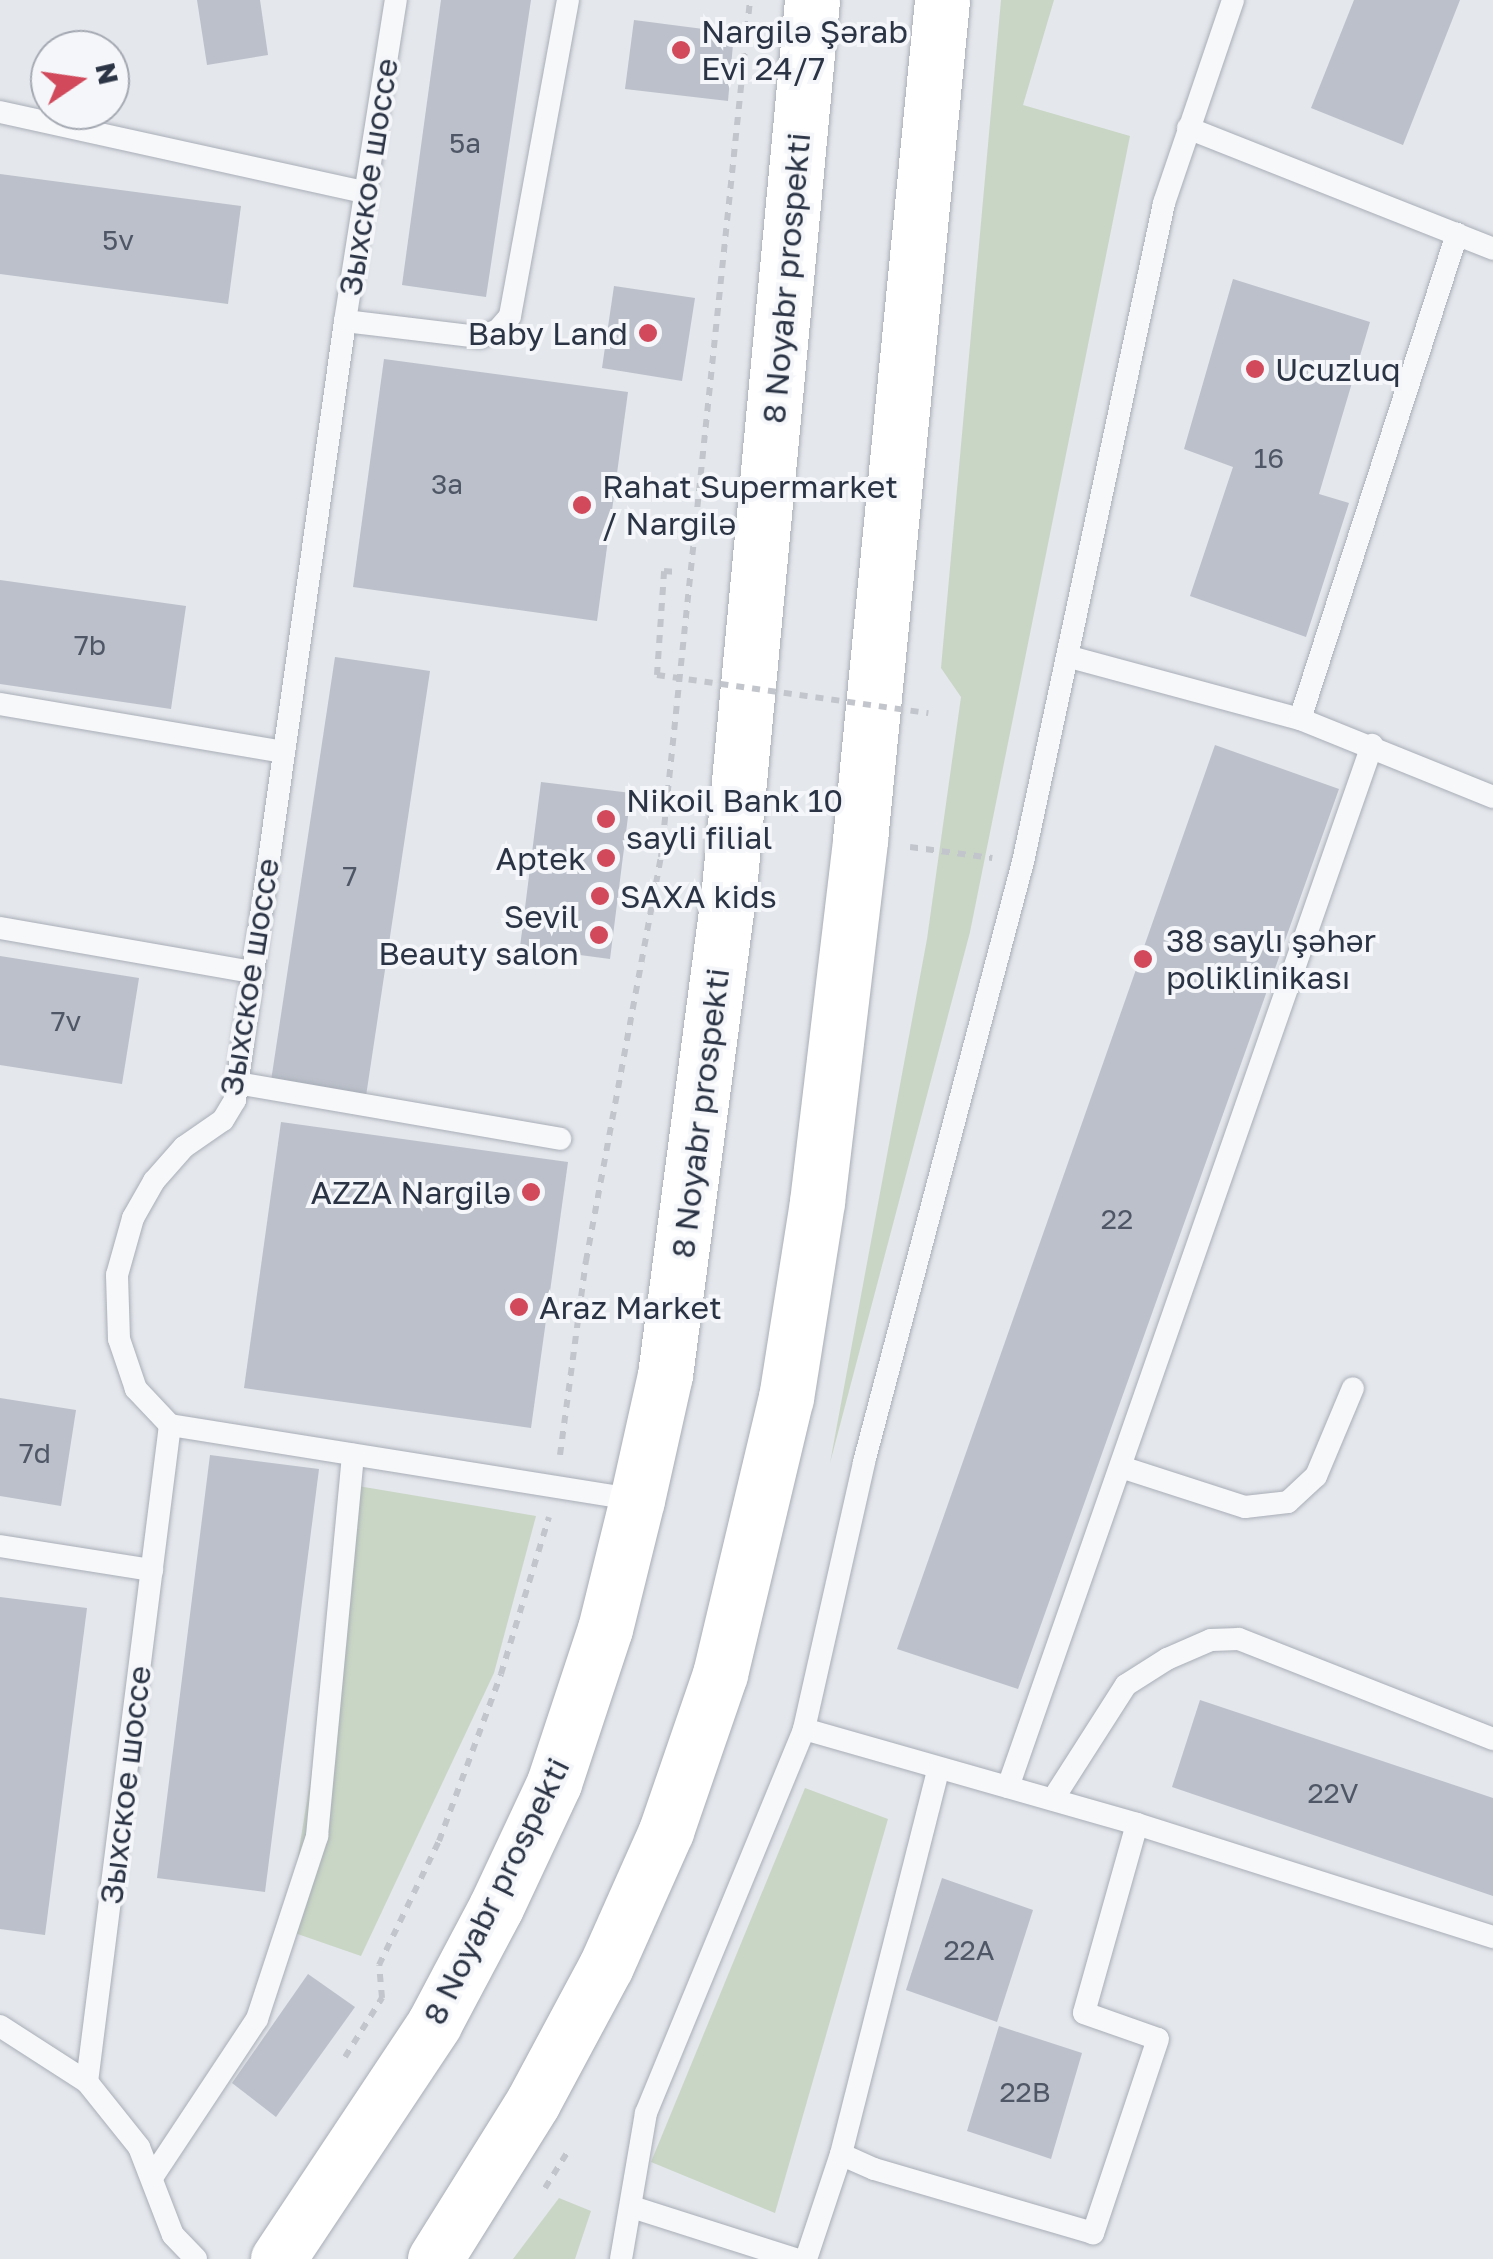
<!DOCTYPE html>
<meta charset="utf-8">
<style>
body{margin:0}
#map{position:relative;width:1493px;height:2259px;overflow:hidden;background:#e4e7ec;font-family:"Golos Text",sans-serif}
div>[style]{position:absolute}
.green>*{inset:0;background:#c9d6c5}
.building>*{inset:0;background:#bbc0ca}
.path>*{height:6px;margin-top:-3px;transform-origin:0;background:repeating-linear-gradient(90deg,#c2c5cb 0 8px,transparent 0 16px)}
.roads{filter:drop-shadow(0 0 2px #a9aeb7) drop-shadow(0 0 2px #a9aeb7)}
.lane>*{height:22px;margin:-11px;padding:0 11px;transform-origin:11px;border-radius:11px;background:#f7f8fa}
.highway>*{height:55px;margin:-27.5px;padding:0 27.5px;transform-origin:27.5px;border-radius:27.5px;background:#fff}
.path-bridge>*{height:6px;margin-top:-3px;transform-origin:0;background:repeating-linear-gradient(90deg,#c2c5cb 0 8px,transparent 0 16px)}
.dots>*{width:28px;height:28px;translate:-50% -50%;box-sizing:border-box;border:5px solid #f4f6f9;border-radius:50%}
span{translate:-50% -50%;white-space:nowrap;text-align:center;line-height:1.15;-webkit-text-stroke:8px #f4f6f9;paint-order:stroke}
.number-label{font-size:28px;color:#4f5766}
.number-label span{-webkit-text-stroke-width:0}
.poi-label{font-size:32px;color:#2b3445}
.left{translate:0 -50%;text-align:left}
.right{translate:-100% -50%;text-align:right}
.street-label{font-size:32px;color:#2b3445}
.north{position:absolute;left:30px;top:30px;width:100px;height:100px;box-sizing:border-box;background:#f4f6f9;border:2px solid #a4a8b1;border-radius:50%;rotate:77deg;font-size:28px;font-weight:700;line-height:40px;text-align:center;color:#2b3445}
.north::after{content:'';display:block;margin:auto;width:35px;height:45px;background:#d1495b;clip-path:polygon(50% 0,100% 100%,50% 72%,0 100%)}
</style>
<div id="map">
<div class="green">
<i style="clip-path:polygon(1001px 0,1054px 0,1023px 105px,1130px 136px,970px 932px,830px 1463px,927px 939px,961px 697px,941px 668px)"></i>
<i style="clip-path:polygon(358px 1486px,536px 1516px,494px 1673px,361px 1956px,286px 1930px)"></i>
<i style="clip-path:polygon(805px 1788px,888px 1819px,775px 2213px,651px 2162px)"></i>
<i style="clip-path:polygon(559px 2198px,591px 2211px,575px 2259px,513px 2259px)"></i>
</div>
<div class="building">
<i style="clip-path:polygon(197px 0,260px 0,268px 55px,207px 65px)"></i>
<i style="clip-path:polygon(441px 0,531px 0,486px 297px,402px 285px)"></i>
<i style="clip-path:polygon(1354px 0,1460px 0,1403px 145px,1311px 108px)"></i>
<i style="clip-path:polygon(634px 20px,734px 33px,728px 101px,625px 89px)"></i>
<i style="clip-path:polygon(0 174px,241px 206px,228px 304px,0 274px)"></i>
<i style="clip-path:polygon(1233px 279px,1370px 322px,1319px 494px,1349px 503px,1306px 637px,1190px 596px,1233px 467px,1184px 449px)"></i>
<i style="clip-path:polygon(614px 286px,695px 298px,682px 381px,602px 368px)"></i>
<i style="clip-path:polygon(384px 359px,628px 392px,597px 621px,353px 587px)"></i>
<i style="clip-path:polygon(0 580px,186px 606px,171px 709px,0 684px)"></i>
<i style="clip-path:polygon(335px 657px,430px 671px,366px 1096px,271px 1081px)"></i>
<i style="clip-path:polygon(1215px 745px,1339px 789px,1018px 1689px,897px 1649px)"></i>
<i style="clip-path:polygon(541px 782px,631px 793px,610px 959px,520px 947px)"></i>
<i style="clip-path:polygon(0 956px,139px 978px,122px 1084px,0 1065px)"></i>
<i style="clip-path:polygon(281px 1122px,568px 1162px,531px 1428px,244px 1388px)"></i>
<i style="clip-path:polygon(0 1398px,76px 1410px,61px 1506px,0 1496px)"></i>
<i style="clip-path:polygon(210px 1455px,319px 1469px,265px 1892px,157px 1878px)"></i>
<i style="clip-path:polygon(0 1597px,87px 1608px,45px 1935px,0 1929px)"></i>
<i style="clip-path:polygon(1200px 1700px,1493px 1798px,1493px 1896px,1172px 1787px)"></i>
<i style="clip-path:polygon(942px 1878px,1033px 1910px,997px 2022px,906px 1990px)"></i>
<i style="clip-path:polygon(308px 1974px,355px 2007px,276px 2117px,232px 2083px)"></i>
<i style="clip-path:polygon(999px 2026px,1082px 2053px,1051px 2159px,967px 2131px)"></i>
</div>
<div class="path">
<i style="left:657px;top:675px;width:104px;rotate:-86.1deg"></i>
<i style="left:664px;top:571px;width:13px;rotate:4deg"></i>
<i style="left:910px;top:847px;width:83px;rotate:7.6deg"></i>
<i style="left:560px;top:1455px;width:196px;rotate:-82.4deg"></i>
<i style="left:586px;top:1261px;width:411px;rotate:-79.5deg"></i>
<i style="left:661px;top:857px;width:862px;rotate:-84.07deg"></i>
<i style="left:345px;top:2057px;width:70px;rotate:-57.9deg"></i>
<i style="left:382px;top:1998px;width:33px;rotate:-95deg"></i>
<i style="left:379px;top:1965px;width:138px;rotate:-64.2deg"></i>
<i style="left:439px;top:1841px;width:178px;rotate:-69.6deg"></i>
<i style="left:501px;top:1674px;width:164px;rotate:-73deg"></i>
<i style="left:545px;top:2188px;width:47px;rotate:-58deg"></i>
</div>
<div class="roads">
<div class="lane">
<i style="left:0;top:112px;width:374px;rotate:12.4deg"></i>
<i style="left:1188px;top:128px;width:328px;rotate:21.6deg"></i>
<i style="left:345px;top:321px;width:136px;rotate:6.8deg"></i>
<i style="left:480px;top:337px;width:19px;rotate:-21deg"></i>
<i style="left:498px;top:330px;width:18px;rotate:-49deg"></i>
<i style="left:510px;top:316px;width:321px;rotate:-79.6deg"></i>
<i style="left:1070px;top:657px;width:238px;rotate:15.1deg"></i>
<i style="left:1300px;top:719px;width:208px;rotate:22deg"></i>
<i style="left:0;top:704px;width:288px;rotate:9.6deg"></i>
<i style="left:1300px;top:719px;width:510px;rotate:-72.06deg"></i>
<i style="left:0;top:928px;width:257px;rotate:9.9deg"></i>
<i style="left:237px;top:1083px;width:328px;rotate:9.8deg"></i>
<i style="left:170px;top:1425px;width:473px;rotate:9.1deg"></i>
<i style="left:1121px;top:1467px;width:130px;rotate:17.9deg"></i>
<i style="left:1245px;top:1507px;width:43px;rotate:-6.6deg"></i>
<i style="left:1288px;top:1502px;width:38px;rotate:-43deg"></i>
<i style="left:1316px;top:1476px;width:95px;rotate:-67.2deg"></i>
<i style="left:0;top:1546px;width:154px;rotate:9deg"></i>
<i style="left:804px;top:1729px;width:346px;rotate:15.9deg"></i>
<i style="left:1137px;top:1824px;width:196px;rotate:105.7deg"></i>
<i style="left:1084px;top:2013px;width:78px;rotate:19.4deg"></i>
<i style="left:1158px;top:2039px;width:205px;rotate:108.5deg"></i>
<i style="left:1093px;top:2233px;width:228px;rotate:-163.7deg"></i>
<i style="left:874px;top:2169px;width:36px;rotate:-156deg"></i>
<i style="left:841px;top:2154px;width:111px;rotate:108.4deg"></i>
<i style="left:1008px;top:1787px;width:1104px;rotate:-70.74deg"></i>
<i style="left:1053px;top:1799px;width:135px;rotate:-57.4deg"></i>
<i style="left:1126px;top:1685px;width:49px;rotate:-32.4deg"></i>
<i style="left:1167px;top:1659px;width:48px;rotate:-23.4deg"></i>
<i style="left:1211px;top:1640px;width:28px;rotate:-2deg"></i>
<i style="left:1239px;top:1639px;width:273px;rotate:21.5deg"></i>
<i style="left:1137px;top:1824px;width:374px;rotate:17.6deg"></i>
<i style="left:0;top:2026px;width:103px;rotate:32.8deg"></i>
<i style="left:87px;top:2082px;width:83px;rotate:51.3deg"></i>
<i style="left:139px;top:2147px;width:94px;rotate:68.9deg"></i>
<i style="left:173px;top:2235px;width:33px;rotate:46deg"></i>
<i style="left:87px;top:2082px;width:662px;rotate:-82.8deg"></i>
<i style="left:170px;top:1425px;width:50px;rotate:-133.4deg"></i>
<i style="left:136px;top:1389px;width:53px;rotate:-108.8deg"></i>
<i style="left:119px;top:1339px;width:64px;rotate:-91.8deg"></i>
<i style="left:117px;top:1275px;width:59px;rotate:-74.3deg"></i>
<i style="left:133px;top:1218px;width:43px;rotate:-60.4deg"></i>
<i style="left:154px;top:1181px;width:45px;rotate:-48.6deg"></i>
<i style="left:184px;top:1147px;width:47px;rotate:-34.7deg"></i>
<i style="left:223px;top:1120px;width:23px;rotate:-59deg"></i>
<i style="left:235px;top:1100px;width:787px;rotate:-81.96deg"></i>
<i style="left:345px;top:321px;width:325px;rotate:-81deg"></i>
<i style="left:841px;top:2154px;width:396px;rotate:-75.8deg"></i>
<i style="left:153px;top:2176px;width:188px;rotate:-56.5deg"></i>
<i style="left:257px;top:2019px;width:193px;rotate:-71.8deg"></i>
<i style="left:317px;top:1836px;width:383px;rotate:-84.6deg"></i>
<i style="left:632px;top:2207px;width:171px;rotate:17.7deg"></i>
<i style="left:621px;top:2259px;width:148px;rotate:-80.3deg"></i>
<i style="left:646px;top:2113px;width:415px;rotate:-67.6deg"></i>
<i style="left:804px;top:1729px;width:274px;rotate:-77.3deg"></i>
<i style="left:864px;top:1462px;width:621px;rotate:-75.16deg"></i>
<i style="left:1023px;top:862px;width:674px;rotate:-77.92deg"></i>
<i style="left:1164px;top:203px;width:214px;rotate:-71.2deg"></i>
</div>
<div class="highway">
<i style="left:278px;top:2259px;width:282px;rotate:-56.4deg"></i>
<i style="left:434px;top:2024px;width:132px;rotate:-62.1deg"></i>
<i style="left:496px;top:1907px;width:137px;rotate:-64.9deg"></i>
<i style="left:554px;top:1783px;width:162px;rotate:-71.7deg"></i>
<i style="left:605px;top:1629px;width:133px;rotate:-76.1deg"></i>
<i style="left:637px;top:1500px;width:128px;rotate:-77.4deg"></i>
<i style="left:665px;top:1375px;width:480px;rotate:-82.5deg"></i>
<i style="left:728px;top:899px;width:903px;rotate:-84.66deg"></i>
<i style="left:435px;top:2259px;width:185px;rotate:-58deg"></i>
<i style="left:533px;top:2102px;width:154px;rotate:-61.8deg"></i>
<i style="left:606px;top:1966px;width:148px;rotate:-66deg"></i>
<i style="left:666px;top:1831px;width:166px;rotate:-71deg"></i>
<i style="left:720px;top:1674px;width:284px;rotate:-76.6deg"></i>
<i style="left:786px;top:1398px;width:198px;rotate:-81deg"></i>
<i style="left:817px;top:1202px;width:365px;rotate:-83.2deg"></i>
<i style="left:860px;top:840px;width:844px;rotate:-84.42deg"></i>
</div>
</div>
<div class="path-bridge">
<i style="left:657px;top:675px;width:274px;rotate:8deg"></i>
</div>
<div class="dots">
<i style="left:681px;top:50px;background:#d1495b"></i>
<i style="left:648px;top:333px;background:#d1495b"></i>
<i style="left:1255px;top:369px;background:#d1495b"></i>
<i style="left:582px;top:505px;background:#d1495b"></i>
<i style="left:606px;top:819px;background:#d1495b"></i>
<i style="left:606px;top:858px;background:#d1495b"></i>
<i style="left:600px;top:896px;background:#d1495b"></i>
<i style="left:599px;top:935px;background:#d1495b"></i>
<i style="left:1143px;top:959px;background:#d1495b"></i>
<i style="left:531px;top:1192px;background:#d1495b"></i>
<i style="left:519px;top:1307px;background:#d1495b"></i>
</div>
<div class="number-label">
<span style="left:465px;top:143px">5a</span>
<span style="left:118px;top:240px">5v</span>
<span style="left:1269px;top:458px">16</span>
<span style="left:447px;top:484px">3a</span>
<span style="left:90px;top:645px">7b</span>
<span style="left:350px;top:876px">7</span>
<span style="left:66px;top:1021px">7v</span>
<span style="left:1117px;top:1219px">22</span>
<span style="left:35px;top:1453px">7d</span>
<span style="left:1333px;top:1793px">22V</span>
<span style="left:969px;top:1950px">22A</span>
<span style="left:1025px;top:2092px">22B</span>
</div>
<div class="poi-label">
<span class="left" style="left:701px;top:50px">Nargilə Şərab<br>Evi 24/7</span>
<span class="right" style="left:628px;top:333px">Baby Land</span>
<span class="left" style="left:1275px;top:369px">Ucuzluq</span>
<span class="left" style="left:602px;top:505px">Rahat Supermarket<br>/ Nargilə</span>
<span class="left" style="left:626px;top:819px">Nikoil Bank 10<br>sayli filial</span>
<span class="right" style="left:586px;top:858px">Aptek</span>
<span class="left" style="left:620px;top:896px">SAXA kids</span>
<span class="right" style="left:579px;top:935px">Sevil<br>Beauty salon</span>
<span class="left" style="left:1166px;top:959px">38 saylı şəhər<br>poliklinikası</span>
<span class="right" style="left:511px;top:1192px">AZZA Nargilə</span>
<span class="left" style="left:539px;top:1307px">Araz Market</span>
</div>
<div class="street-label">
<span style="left:368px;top:177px;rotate:-81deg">Зыхское шоссе</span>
<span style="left:786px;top:278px;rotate:-85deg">8 Noyabr prospekti</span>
<span style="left:249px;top:977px;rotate:-81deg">Зыхское шоссе</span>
<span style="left:700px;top:1113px;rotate:-83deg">8 Noyabr prospekti</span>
<span style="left:125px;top:1785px;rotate:-83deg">Зыхское шоссе</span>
<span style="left:496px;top:1891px;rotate:-64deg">8 Noyabr prospekti</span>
</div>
<div class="north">N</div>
</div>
